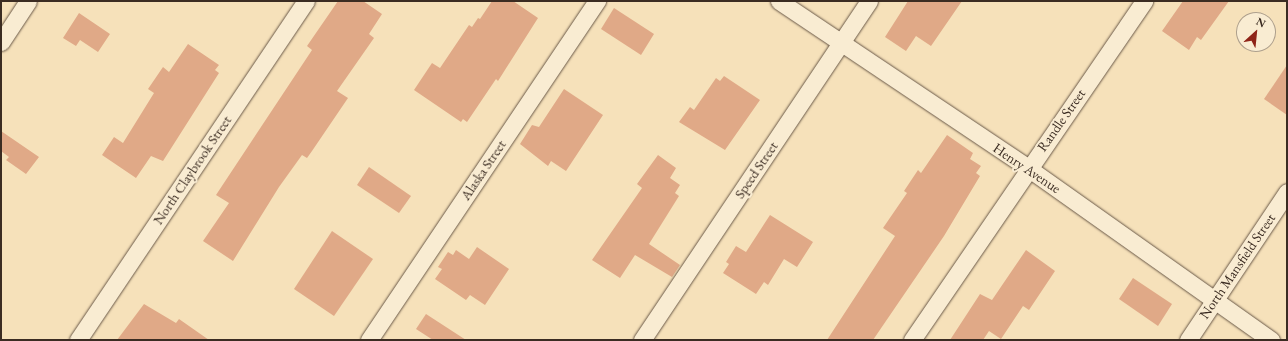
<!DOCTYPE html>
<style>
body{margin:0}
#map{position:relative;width:1288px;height:341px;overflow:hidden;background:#f6e1ba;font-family:"EB Garamond",serif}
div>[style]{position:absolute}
.building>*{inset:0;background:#e0a987}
.roads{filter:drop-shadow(0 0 1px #6a5948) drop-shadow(0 0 1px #6a5948)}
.street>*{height:17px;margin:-8.5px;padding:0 8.5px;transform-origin:8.5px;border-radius:8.5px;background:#f9ecd2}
span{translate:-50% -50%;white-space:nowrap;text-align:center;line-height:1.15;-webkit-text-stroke:4px #f9ecd2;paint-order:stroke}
.street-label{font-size:14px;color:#3b2c22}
.frame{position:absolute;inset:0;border:2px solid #3b2c22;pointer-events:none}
.north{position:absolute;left:1236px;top:12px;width:40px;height:40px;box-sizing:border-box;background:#f9ecd2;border:1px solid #ad9f8c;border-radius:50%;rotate:27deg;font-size:11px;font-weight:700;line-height:16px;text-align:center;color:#3b2c22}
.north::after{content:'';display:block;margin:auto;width:14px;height:18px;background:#8f2418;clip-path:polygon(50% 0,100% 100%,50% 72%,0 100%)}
</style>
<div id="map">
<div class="building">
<i style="clip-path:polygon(338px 1px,363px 1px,382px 14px,369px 34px,374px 38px,337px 91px,348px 98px,312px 151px,307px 158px,302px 155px,279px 187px,233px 261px,203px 241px,229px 203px,216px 195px,312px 50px,307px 46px)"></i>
<i style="clip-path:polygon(492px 1px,513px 1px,538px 18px,498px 81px,496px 79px,467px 122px,463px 119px,461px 122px,414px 90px,432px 63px,440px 68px,469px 25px,472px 27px,478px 18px,480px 19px)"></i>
<i style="clip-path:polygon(908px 1px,962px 1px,931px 46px,916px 36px,906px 51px,885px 37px)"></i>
<i style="clip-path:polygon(1183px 1px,1229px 1px,1201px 40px,1197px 37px,1189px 50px,1162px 31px)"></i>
<i style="clip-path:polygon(614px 8px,654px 34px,641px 55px,601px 29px)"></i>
<i style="clip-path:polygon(79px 13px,110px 34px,98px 52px,80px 40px,76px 46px,63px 38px)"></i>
<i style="clip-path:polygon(188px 44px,219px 65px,215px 70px,219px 73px,163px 161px,151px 156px,136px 178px,102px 155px,114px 137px,123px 143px,154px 93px,148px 89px,163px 67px,169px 72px)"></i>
<i style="clip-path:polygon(1287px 65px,1287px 115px,1264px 99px)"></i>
<i style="clip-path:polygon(724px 76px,760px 100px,725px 150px,679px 122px,690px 107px,694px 110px,716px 78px,720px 81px)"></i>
<i style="clip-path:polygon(564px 89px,603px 115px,566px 171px,551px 161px,548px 166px,520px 144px,532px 125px,539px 127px)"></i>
<i style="clip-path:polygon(1px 131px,39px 157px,26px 174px,6px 160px,9px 157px,1px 151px)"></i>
<i style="clip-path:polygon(947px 135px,973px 153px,970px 159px,981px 166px,976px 173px,980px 176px,944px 236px,873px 340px,827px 340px,895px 236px,883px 228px,907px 193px,904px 191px,918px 170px,921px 173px)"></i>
<i style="clip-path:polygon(658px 155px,676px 168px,670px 178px,680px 185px,675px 193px,679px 196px,649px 244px,680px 265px,672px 277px,635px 255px,620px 278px,592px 260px,642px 188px,637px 184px)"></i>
<i style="clip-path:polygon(369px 167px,411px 196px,399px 213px,357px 185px)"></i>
<i style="clip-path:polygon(770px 215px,813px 242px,797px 267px,784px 259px,768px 285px,764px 282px,756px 294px,723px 273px,729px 264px,726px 262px,736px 246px,746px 252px)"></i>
<i style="clip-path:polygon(332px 231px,373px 259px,334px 316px,294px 289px)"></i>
<i style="clip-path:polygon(477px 247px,509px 269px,485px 305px,470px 295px,466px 300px,435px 279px,442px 269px,438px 267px,448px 252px,453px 255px,456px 250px,469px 259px)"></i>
<i style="clip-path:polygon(1026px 250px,1055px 271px,1029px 310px,1023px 306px,1001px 339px,989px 331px,983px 340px,950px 340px,980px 294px,992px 300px)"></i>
<i style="clip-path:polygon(1133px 278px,1172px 304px,1158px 326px,1119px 299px)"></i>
<i style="clip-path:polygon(144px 304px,176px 323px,179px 319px,209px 340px,117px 340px)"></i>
<i style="clip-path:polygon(426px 314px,466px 340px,433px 340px,416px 329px)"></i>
</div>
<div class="roads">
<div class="street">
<i style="left:779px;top:1px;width:300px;rotate:33.8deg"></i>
<i style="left:1028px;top:168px;width:298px;rotate:35.3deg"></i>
<i style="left:1px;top:42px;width:49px;rotate:-56.6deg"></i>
<i style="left:78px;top:340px;width:409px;rotate:-56.1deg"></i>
<i style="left:369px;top:340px;width:409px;rotate:-56.1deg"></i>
<i style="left:642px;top:340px;width:408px;rotate:-56.2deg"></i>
<i style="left:912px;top:340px;width:411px;rotate:-55.6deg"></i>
<i style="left:1188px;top:340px;width:178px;rotate:-56.2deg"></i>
</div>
</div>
<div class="street-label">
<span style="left:1061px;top:120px;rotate:-55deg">Randle Street</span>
<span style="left:1027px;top:168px;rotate:34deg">Henry Avenue</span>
<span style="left:192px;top:170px;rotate:-56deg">North Claybrook Street</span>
<span style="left:483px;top:170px;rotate:-56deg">Alaska Street</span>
<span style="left:756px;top:170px;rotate:-56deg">Speed Street</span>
<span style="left:1237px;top:266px;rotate:-56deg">North Mansfield Street</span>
</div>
<div class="frame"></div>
<div class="north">N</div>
</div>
